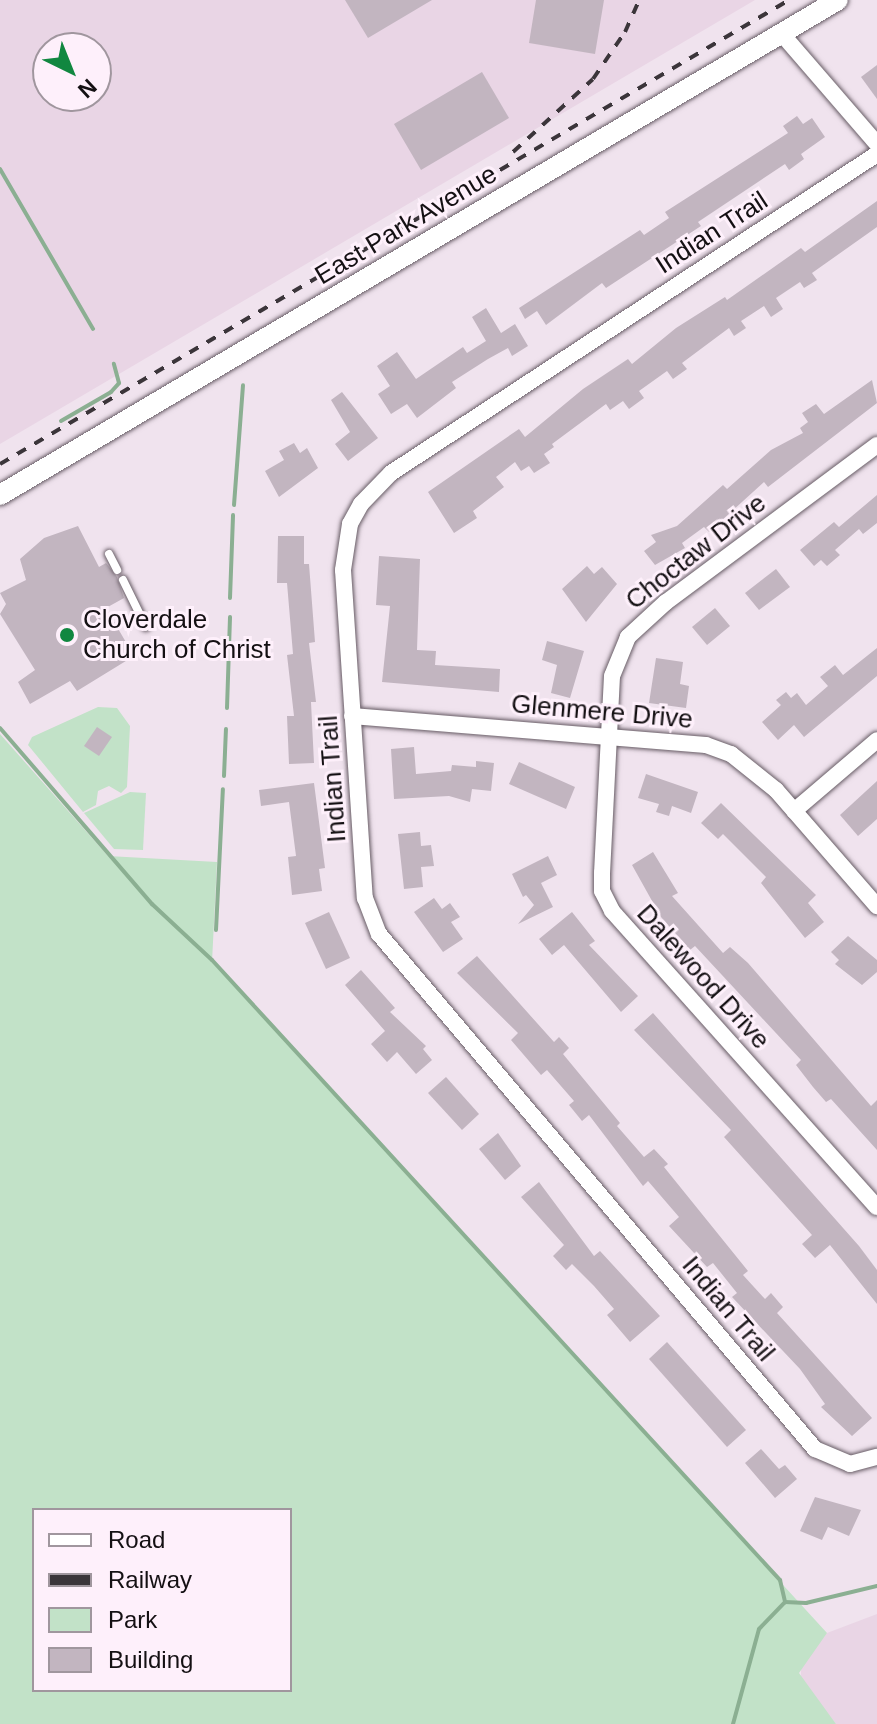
<!DOCTYPE html>
<style>
body{margin:0}
#map{position:relative;width:877px;height:1724px;overflow:hidden;background:#f0e3ee;font-family:Helvetica,sans-serif}
div>[style]{position:absolute}
.built>*{inset:0;background:#e9d5e5}
.green>*{inset:0;background:#c2e2c8}
.stream>*{height:4px;margin:-2px;padding:0 2px;transform-origin:2px;border-radius:2px;background:#8baf92}
.building>*{inset:0;background:#c2b5c0}
.roads{filter:drop-shadow(0 0 2px #675c65) drop-shadow(0 0 2px #675c65)}
.service>*{height:8px;margin:-4px;padding:0 4px;transform-origin:4px;border-radius:4px;background:#fff}
.minor>*{height:16px;margin:-8px;padding:0 8px;transform-origin:8px;border-radius:8px;background:#fff}
.tertiary>*{height:20px;margin:-10px;padding:0 10px;transform-origin:10px;border-radius:10px;background:#fff}
.rail>*{height:4px;margin-top:-2px;transform-origin:0;background:repeating-linear-gradient(90deg,#3b353a 0 10px,transparent 0 20px)}
.dots>*{width:22px;height:22px;translate:-50% -50%;box-sizing:border-box;border:4px solid #fef0fb;border-radius:50%}
span{translate:-50% -50%;white-space:nowrap;text-align:center;line-height:1.15;-webkit-text-stroke:6px #fef0fb;paint-order:stroke}
.street-label{font-size:26px;color:#141013}
.poi-label{font-size:26px;color:#141013}
.left{translate:0 -50%;text-align:left}
.legend{position:absolute;left:32px;top:1508px;width:260px;height:184px;box-sizing:border-box;background:#fef0fb;border:2px solid #a0969e;margin:0;padding:10px 14px;list-style:none;font-size:24px;color:#141013}
.legend li{display:flex;align-items:center;gap:16px;height:40px}
.legend b{width:40px;border:2px solid #a0969e}
.north{position:absolute;left:32px;top:32px;width:80px;height:80px;box-sizing:border-box;background:#fef0fb;border:2px solid #a0969e;border-radius:50%;rotate:137deg;font-size:22px;font-weight:700;line-height:32px;text-align:center;color:#141013}
.north::after{content:'';display:block;margin:auto;width:28px;height:36px;background:#118740;clip-path:polygon(50% 0,100% 100%,50% 72%,0 100%)}
</style>
<div id="map">
<div class="built">
<i style="clip-path:polygon(evenodd,0 0,755px 0,0 444px,0 0,48px 48px,96px 48px,96px 96px,48px 96px,48px 48px)"></i>
<i style="clip-path:polygon(877px 1614px,877px 1724px,836px 1724px,801px 1681px,801px 1665px,827px 1633px)"></i>
</div>
<div class="green">
<i style="clip-path:polygon(98px 707px,117px 708px,130px 726px,127px 787px,121px 793px,109px 786px,98px 791px,96px 805px,83px 812px,28px 745px,32px 737px)"></i>
<i style="clip-path:polygon(evenodd,0 734px,108px 856px,217px 862px,212px 962px,827px 1633px,799px 1673px,836px 1724px,0 1724px,0 734px,34px 1510px,290px 1510px,290px 1690px,34px 1690px,34px 1510px)"></i>
<i style="clip-path:polygon(130px 792px,146px 793px,143px 850px,114px 849px,84px 813px)"></i>
</div>
<div class="stream">
<i style="left:0;top:169px;width:185px;rotate:59.8deg"></i>
<i style="left:61px;top:421px;width:58px;rotate:-30.1deg"></i>
<i style="left:111px;top:392px;width:12px;rotate:-48deg"></i>
<i style="left:119px;top:383px;width:20px;rotate:-105deg"></i>
<i style="left:234px;top:505px;width:120px;rotate:-85.7deg"></i>
<i style="left:230px;top:598px;width:83px;rotate:-87.9deg"></i>
<i style="left:227px;top:708px;width:91px;rotate:-88.1deg"></i>
<i style="left:0;top:728px;width:233px;rotate:49.2deg"></i>
<i style="left:152px;top:904px;width:82px;rotate:43deg"></i>
<i style="left:212px;top:960px;width:841px;rotate:47.51deg"></i>
<i style="left:780px;top:1580px;width:23px;rotate:77deg"></i>
<i style="left:224px;top:776px;width:47px;rotate:-87.6deg"></i>
<i style="left:216px;top:930px;width:141px;rotate:-87.2deg"></i>
<i style="left:785px;top:1602px;width:21px;rotate:3deg"></i>
<i style="left:806px;top:1603px;width:73px;rotate:-13.5deg"></i>
<i style="left:733px;top:1724px;width:98px;rotate:-74.7deg"></i>
<i style="left:759px;top:1629px;width:37px;rotate:-46deg"></i>
</div>
<div class="building">
<i style="clip-path:polygon(345px 0,432px 0,368px 38px)"></i>
<i style="clip-path:polygon(536px 0,604px 0,595px 54px,529px 43px)"></i>
<i style="clip-path:polygon(877px 65px,877px 99px,861px 77px)"></i>
<i style="clip-path:polygon(482px 72px,509px 118px,421px 170px,394px 124px)"></i>
<i style="clip-path:polygon(797px 116px,803px 124px,812px 118px,825px 137px,801px 154px,804px 159px,789px 170px,785px 164px,698px 222px,701px 226px,606px 288px,602px 283px,546px 325px,537px 311px,525px 319px,519px 308px,640px 230px,644px 235px,669px 218px,665px 212px,788px 133px,783px 126px)"></i>
<i style="clip-path:polygon(877px 201px,877px 227px,812px 273px,817px 280px,804px 288px,800px 282px,776px 298px,783px 309px,771px 317px,764px 306px,741px 321px,746px 328px,734px 336px,729px 328px,682px 363px,687px 369px,673px 379px,667px 371px,639px 391px,644px 398px,629px 409px,623px 401px,610px 410px,606px 404px,552px 444px,554px 447px,544px 454px,550px 463px,534px 473px,529px 466px,521px 471px,515px 462px,496px 477px,504px 487px,473px 511px,477px 518px,454px 533px,428px 492px,519px 429px,525px 437px,583px 389px,628px 359px,632px 364px,676px 328px,725px 297px,727px 300px,801px 248px,805px 252px)"></i>
<i style="clip-path:polygon(486px 308px,501px 333px,515px 324px,528px 346px,512px 356px,508px 348px,488px 359px,452px 382px,456px 388px,417px 418px,407px 404px,391px 414px,378px 394px,390px 386px,377px 366px,397px 352px,416px 379px,463px 347px,467px 353px,486px 341px,472px 317px)"></i>
<i style="clip-path:polygon(872px 380px,877px 403px,768px 487px,764px 482px,709px 532px,704px 527px,682px 543px,685px 548px,655px 565px,644px 551px,656px 542px,651px 535px,677px 526px,723px 485px,727px 489px,771px 450px,803px 433px,800px 428px,808px 422px,802px 413px,816px 404px,824px 414px)"></i>
<i style="clip-path:polygon(342px 392px,378px 438px,348px 461px,335px 444px,350px 432px,331px 400px)"></i>
<i style="clip-path:polygon(294px 443px,300px 453px,307px 448px,318px 468px,279px 497px,265px 471px,284px 460px,279px 451px)"></i>
<i style="clip-path:polygon(877px 495px,877px 523px,863px 534px,859px 529px,835px 550px,840px 555px,827px 566px,821px 560px,814px 566px,800px 550px,834px 522px,839px 527px)"></i>
<i style="clip-path:polygon(78px 526px,99px 567px,106px 563px,117px 577px,124px 598px,106px 608px,134px 656px,77px 691px,70px 681px,30px 704px,18px 682px,35px 670px,0 614px,6px 604px,0 593px,26px 580px,20px 559px,44px 538px)"></i>
<i style="clip-path:polygon(278px 536px,304px 536px,304px 564px,309px 564px,315px 642px,309px 643px,316px 702px,311px 702px,314px 763px,289px 764px,287px 716px,294px 716px,287px 655px,293px 654px,287px 583px,277px 583px)"></i>
<i style="clip-path:polygon(379px 556px,420px 559px,417px 650px,436px 651px,435px 665px,500px 669px,499px 692px,382px 682px,390px 606px,376px 605px)"></i>
<i style="clip-path:polygon(587px 566px,594px 574px,602px 567px,617px 584px,586px 622px,562px 589px)"></i>
<i style="clip-path:polygon(776px 569px,790px 587px,759px 610px,745px 593px)"></i>
<i style="clip-path:polygon(715px 608px,730px 626px,707px 645px,692px 627px)"></i>
<i style="clip-path:polygon(547px 641px,584px 651px,570px 698px,551px 693px,557px 665px,542px 660px)"></i>
<i style="clip-path:polygon(877px 648px,877px 676px,804px 737px,794px 725px,778px 740px,762px 722px,781px 705px,776px 700px,786px 692px,791px 698px,797px 693px,806px 705px,828px 686px,820px 677px,835px 665px,843px 675px)"></i>
<i style="clip-path:polygon(656px 658px,683px 662px,680px 684px,689px 686px,686px 708px,649px 703px)"></i>
<i style="clip-path:polygon(97px 727px,112px 737px,99px 756px,84px 746px)"></i>
<i style="clip-path:polygon(414px 747px,416px 774px,451px 771px,452px 765px,476px 767px,476px 761px,494px 763px,491px 791px,472px 789px,470px 802px,449px 796px,394px 799px,391px 749px)"></i>
<i style="clip-path:polygon(519px 762px,575px 787px,566px 809px,509px 784px)"></i>
<i style="clip-path:polygon(646px 774px,698px 792px,691px 813px,672px 806px,669px 816px,656px 812px,659px 804px,638px 798px)"></i>
<i style="clip-path:polygon(877px 781px,877px 819px,858px 836px,840px 815px)"></i>
<i style="clip-path:polygon(314px 783px,325px 868px,319px 869px,322px 891px,292px 895px,288px 857px,296px 856px,289px 802px,261px 806px,259px 790px)"></i>
<i style="clip-path:polygon(721px 803px,816px 895px,808px 903px,824px 922px,805px 938px,761px 883px,766px 877px,723px 834px,718px 839px,701px 823px)"></i>
<i style="clip-path:polygon(420px 832px,421px 846px,431px 845px,434px 866px,421px 867px,423px 887px,404px 889px,398px 834px)"></i>
<i style="clip-path:polygon(653px 852px,678px 893px,672px 896px,723px 953px,730px 947px,748px 963px,871px 1106px,877px 1100px,877px 1150px,831px 1099px,826px 1102px,813px 1087px,796px 1065px,801px 1060px,695px 946px,690px 950px,661px 917px,632px 865px)"></i>
<i style="clip-path:polygon(548px 856px,557px 875px,541px 883px,553px 907px,518px 924px,534px 905px,526px 895px,523px 897px,512px 874px)"></i>
<i style="clip-path:polygon(434px 898px,442px 909px,450px 903px,460px 917px,451px 922px,463px 939px,443px 952px,414px 912px)"></i>
<i style="clip-path:polygon(329px 912px,350px 958px,326px 969px,305px 923px)"></i>
<i style="clip-path:polygon(572px 912px,595px 941px,589px 945px,638px 996px,621px 1012px,564px 945px,552px 955px,539px 939px)"></i>
<i style="clip-path:polygon(848px 936px,877px 960px,877px 972px,862px 985px,835px 964px,839px 960px,831px 952px)"></i>
<i style="clip-path:polygon(477px 956px,554px 1042px,559px 1037px,569px 1048px,563px 1054px,620px 1123px,617px 1126px,644px 1157px,654px 1149px,668px 1164px,664px 1167px,748px 1271px,743px 1275px,765px 1299px,771px 1293px,783px 1307px,777px 1313px,872px 1418px,852px 1436px,821px 1407px,825px 1404px,800px 1369px,732px 1297px,737px 1293px,713px 1263px,707px 1267px,669px 1226px,679px 1217px,648px 1181px,643px 1186px,589px 1115px,582px 1121px,569px 1105px,574px 1101px,547px 1070px,541px 1075px,511px 1040px,518px 1033px,457px 973px)"></i>
<i style="clip-path:polygon(361px 970px,395px 1008px,390px 1012px,426px 1046px,423px 1049px,432px 1060px,416px 1074px,397px 1052px,387px 1062px,371px 1044px,385px 1031px,345px 985px)"></i>
<i style="clip-path:polygon(653px 1013px,859px 1246px,877px 1270px,877px 1304px,830px 1245px,815px 1258px,802px 1244px,812px 1235px,724px 1137px,731px 1130px,634px 1030px)"></i>
<i style="clip-path:polygon(446px 1077px,479px 1114px,462px 1130px,428px 1093px)"></i>
<i style="clip-path:polygon(498px 1133px,521px 1166px,505px 1180px,479px 1149px)"></i>
<i style="clip-path:polygon(539px 1182px,594px 1256px,600px 1251px,660px 1316px,630px 1342px,607px 1315px,614px 1309px,594px 1286px,572px 1264px,566px 1270px,553px 1256px,564px 1245px,521px 1197px)"></i>
<i style="clip-path:polygon(667px 1342px,746px 1430px,727px 1447px,649px 1359px)"></i>
<i style="clip-path:polygon(761px 1449px,779px 1469px,785px 1465px,797px 1479px,775px 1498px,745px 1463px)"></i>
<i style="clip-path:polygon(815px 1497px,861px 1510px,849px 1536px,828px 1527px,822px 1540px,800px 1531px)"></i>
</div>
<div class="roads">
<div class="service">
<i style="left:109px;top:554px;width:18px;rotate:63deg"></i>
<i style="left:123px;top:580px;width:52px;rotate:63.9deg"></i>
</div>
<div class="minor">
<i style="left:782px;top:34px;width:145px;rotate:49.2deg"></i>
<i style="left:877px;top:154px;width:581px;rotate:146.72deg"></i>
<i style="left:391px;top:473px;width:43px;rotate:134.1deg"></i>
<i style="left:361px;top:504px;width:23px;rotate:119deg"></i>
<i style="left:350px;top:524px;width:47px;rotate:98.7deg"></i>
<i style="left:343px;top:570px;width:329px;rotate:86.2deg"></i>
<i style="left:365px;top:898px;width:39px;rotate:69deg"></i>
<i style="left:379px;top:934px;width:675px;rotate:49.75deg"></i>
<i style="left:815px;top:1449px;width:38px;rotate:23deg"></i>
<i style="left:850px;top:1464px;width:28px;rotate:-15deg"></i>
<i style="left:877px;top:445px;width:263px;rotate:143.3deg"></i>
<i style="left:666px;top:602px;width:52px;rotate:137.4deg"></i>
<i style="left:628px;top:637px;width:42px;rotate:112.3deg"></i>
<i style="left:612px;top:676px;width:197px;rotate:92.9deg"></i>
<i style="left:602px;top:873px;width:18px;rotate:90deg"></i>
<i style="left:602px;top:891px;width:22px;rotate:63deg"></i>
<i style="left:612px;top:911px;width:397px;rotate:48.2deg"></i>
<i style="left:352px;top:716px;width:355px;rotate:4.7deg"></i>
<i style="left:706px;top:745px;width:27px;rotate:20deg"></i>
<i style="left:731px;top:754px;width:58px;rotate:38.7deg"></i>
<i style="left:776px;top:790px;width:154px;rotate:49deg"></i>
<i style="left:794px;top:811px;width:109px;rotate:-40.5deg"></i>
</div>
<div class="tertiary">
<i style="left:0;top:495px;width:973px;rotate:-30.57deg"></i>
</div>
</div>
<div class="rail">
<i style="left:513px;top:152px;width:108px;rotate:-42.4deg"></i>
<i style="left:593px;top:79px;width:57px;rotate:-55.8deg"></i>
<i style="left:625px;top:32px;width:35px;rotate:-66deg"></i>
<i style="left:0;top:464px;width:915px;rotate:-30.46deg"></i>
</div>
<div class="dots">
<i style="left:67px;top:635px;background:#118740"></i>
</div>
<div class="street-label">
<span style="left:406px;top:225px;rotate:-31deg">East Park Avenue</span>
<span style="left:712px;top:233px;rotate:-33deg">Indian Trail</span>
<span style="left:696px;top:552px;rotate:-38deg">Choctaw Drive</span>
<span style="left:602px;top:712px;rotate:5deg">Glenmere Drive</span>
<span style="left:333px;top:779px;rotate:-94deg">Indian Trail</span>
<span style="left:703px;top:977px;rotate:48deg">Dalewood Drive</span>
<span style="left:728px;top:1309px;rotate:50deg">Indian Trail</span>
</div>
<div class="poi-label">
<span class="left" style="left:83px;top:635px">Cloverdale<br>Church of Christ</span>
</div>
<ul class="legend">
<li><b style="height:10px;background:#fff"></b>Road</li>
<li><b style="height:10px;background:#3b353a"></b>Railway</li>
<li><b style="height:22px;background:#c2e2c8"></b>Park</li>
<li><b style="height:22px;background:#c2b5c0"></b>Building</li>
</ul>
<div class="north">N</div>
</div>
